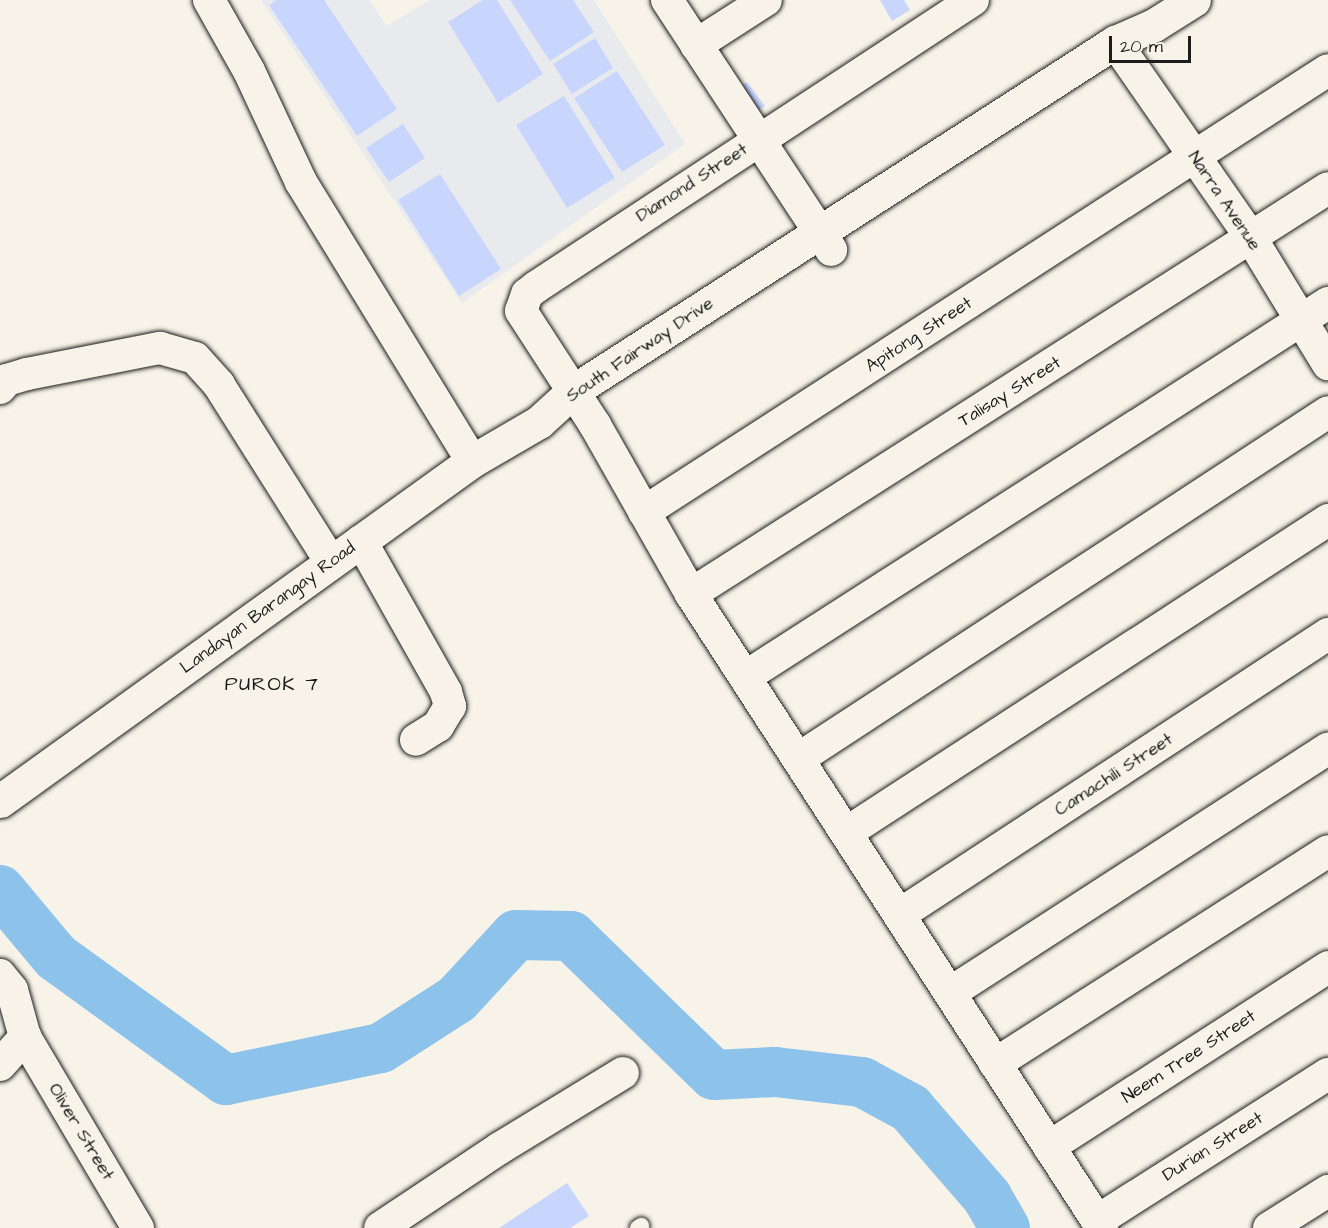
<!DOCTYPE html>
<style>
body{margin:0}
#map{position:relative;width:1328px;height:1228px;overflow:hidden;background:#f7f3e8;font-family:"Architects Daughter",sans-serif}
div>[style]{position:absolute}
.built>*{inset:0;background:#e9eaee}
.river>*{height:50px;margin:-25px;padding:0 25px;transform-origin:25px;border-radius:25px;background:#8dc2ea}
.building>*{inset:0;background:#c8d6fd}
.roads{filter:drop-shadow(0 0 2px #1c1c1c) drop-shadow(0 0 2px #1c1c1c)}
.lane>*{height:16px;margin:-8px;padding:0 8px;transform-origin:8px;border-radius:8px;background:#f7f3e8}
.street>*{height:32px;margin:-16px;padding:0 16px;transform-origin:16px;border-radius:16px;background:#f7f3e8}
.secondary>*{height:33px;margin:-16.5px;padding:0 16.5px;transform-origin:16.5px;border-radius:16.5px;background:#f7f3e8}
span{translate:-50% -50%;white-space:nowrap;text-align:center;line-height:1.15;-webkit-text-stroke:4.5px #f7f3e8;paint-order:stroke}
.street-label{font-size:18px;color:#1c1c1c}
.neighbourhood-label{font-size:20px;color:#1c1c1c;letter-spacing:1.5px}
.scale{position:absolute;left:1109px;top:36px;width:82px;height:27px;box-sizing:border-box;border:3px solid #1c1c1c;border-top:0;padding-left:8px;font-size:18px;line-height:21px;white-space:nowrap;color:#1c1c1c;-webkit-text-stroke:4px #f7f3e8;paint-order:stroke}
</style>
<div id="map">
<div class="built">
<i style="clip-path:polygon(261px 0,369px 0,387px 26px,430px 0,594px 0,685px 144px,462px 303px)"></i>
</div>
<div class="river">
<i style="left:0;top:890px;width:87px;rotate:50.1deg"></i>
<i style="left:56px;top:957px;width:210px;rotate:35.9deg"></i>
<i style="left:226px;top:1080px;width:158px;rotate:-11.7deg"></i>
<i style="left:381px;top:1048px;width:90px;rotate:-32.8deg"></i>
<i style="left:457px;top:999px;width:87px;rotate:-47.3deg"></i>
<i style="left:516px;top:935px;width:55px;rotate:1deg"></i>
<i style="left:571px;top:936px;width:199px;rotate:44.2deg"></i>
<i style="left:714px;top:1075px;width:61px;rotate:-2.8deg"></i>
<i style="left:775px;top:1072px;width:88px;rotate:6.6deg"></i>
<i style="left:862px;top:1082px;width:55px;rotate:28.4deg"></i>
<i style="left:910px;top:1108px;width:118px;rotate:49.1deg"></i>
<i style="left:987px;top:1197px;width:36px;rotate:60deg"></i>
</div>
<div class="building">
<i style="clip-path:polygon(277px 0,324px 0,397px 109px,357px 136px,269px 5px)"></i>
<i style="clip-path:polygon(483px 0,497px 0,543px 74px,498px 103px,448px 22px)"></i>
<i style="clip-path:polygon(510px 0,573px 0,594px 32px,550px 61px)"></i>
<i style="clip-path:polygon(880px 0,904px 0,910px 10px,892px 21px)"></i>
<i style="clip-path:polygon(595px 38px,613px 68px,572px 94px,553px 64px)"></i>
<i style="clip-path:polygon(617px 71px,665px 145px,622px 172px,574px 98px)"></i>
<i style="clip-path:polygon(747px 82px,765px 106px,747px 118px,729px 91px)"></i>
<i style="clip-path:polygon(564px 96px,615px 178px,567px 208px,516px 125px)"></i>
<i style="clip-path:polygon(403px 124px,425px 158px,389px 182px,366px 148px)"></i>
<i style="clip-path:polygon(440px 174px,501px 269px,459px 296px,398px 200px)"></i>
<i style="clip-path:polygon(567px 1183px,589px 1216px,570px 1228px,499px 1228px)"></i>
</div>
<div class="roads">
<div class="lane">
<i style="left:638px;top:1228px;width:4px;rotate:-34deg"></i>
</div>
<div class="street">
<i style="left:209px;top:0;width:81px;rotate:60.6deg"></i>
<i style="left:249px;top:71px;width:123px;rotate:64.9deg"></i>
<i style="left:301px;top:182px;width:327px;rotate:58.5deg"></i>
<i style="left:667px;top:0;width:299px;rotate:56.7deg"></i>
<i style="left:973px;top:0;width:523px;rotate:146.71deg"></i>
<i style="left:536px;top:287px;width:11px;rotate:142deg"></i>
<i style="left:527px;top:294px;width:18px;rotate:109deg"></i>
<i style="left:521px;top:311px;width:136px;rotate:57deg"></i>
<i style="left:595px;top:425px;width:194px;rotate:60.4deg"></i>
<i style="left:691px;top:594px;width:756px;rotate:57.05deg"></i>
<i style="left:1115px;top:42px;width:239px;rotate:55.2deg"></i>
<i style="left:1251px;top:238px;width:148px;rotate:58.6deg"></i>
<i style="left:696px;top:45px;width:83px;rotate:-32.7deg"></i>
<i style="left:0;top:388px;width:11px;rotate:-49deg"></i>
<i style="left:7px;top:380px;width:21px;rotate:-17deg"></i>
<i style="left:27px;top:374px;width:136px;rotate:-11.1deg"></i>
<i style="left:160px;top:348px;width:36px;rotate:16deg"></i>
<i style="left:195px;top:358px;width:36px;rotate:48deg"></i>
<i style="left:219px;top:385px;width:209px;rotate:57.7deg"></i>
<i style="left:644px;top:512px;width:814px;rotate:-32.87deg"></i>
<i style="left:361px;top:541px;width:173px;rotate:60.6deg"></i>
<i style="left:446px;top:692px;width:15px;rotate:74deg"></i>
<i style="left:450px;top:706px;width:23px;rotate:121deg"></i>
<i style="left:438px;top:726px;width:26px;rotate:148deg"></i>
<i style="left:691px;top:594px;width:755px;rotate:-32.51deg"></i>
<i style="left:745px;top:677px;width:693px;rotate:-32.68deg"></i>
<i style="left:798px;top:759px;width:633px;rotate:-33.21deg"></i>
<i style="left:846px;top:833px;width:575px;rotate:-33deg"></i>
<i style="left:899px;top:915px;width:513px;rotate:-33.23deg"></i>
<i style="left:0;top:975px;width:19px;rotate:51deg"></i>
<i style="left:12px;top:990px;width:49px;rotate:74.5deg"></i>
<i style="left:25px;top:1037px;width:222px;rotate:59.4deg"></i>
<i style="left:950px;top:993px;width:450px;rotate:-32.9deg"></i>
<i style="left:995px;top:1064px;width:395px;rotate:-32.6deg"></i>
<i style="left:0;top:1065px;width:38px;rotate:-48deg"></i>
<i style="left:1049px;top:1147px;width:332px;rotate:-32.8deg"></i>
<i style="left:1097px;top:1221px;width:274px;rotate:-32.5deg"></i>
<i style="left:380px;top:1228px;width:144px;rotate:-33.7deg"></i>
<i style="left:500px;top:1148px;width:144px;rotate:-31.4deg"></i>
<i style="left:1269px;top:1228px;width:70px;rotate:-32.1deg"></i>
</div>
<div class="secondary">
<i style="left:0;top:801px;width:582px;rotate:-35.77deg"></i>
<i style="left:472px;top:461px;width:78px;rotate:-30.2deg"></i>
<i style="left:539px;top:422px;width:46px;rotate:-42.4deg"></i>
<i style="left:573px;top:391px;width:645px;rotate:-32.78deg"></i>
<i style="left:1115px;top:42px;width:43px;rotate:-23.6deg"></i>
<i style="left:1154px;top:25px;width:47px;rotate:-32deg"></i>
</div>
</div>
<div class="street-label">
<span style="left:692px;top:183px;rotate:-33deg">Diamond Street</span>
<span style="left:1224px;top:201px;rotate:56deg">Narra Avenue</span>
<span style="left:919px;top:335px;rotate:-33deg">Apitong Street</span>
<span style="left:640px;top:350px;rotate:-34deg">South Fairway Drive</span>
<span style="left:1010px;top:392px;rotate:-32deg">Talisay Street</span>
<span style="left:268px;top:608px;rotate:-36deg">Landayan Barangay Road</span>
<span style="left:1114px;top:775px;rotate:-33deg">Camachili Street</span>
<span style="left:1189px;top:1057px;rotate:-33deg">Neem Tree Street</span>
<span style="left:81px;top:1132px;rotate:59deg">Oliver Street</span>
<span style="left:1213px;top:1147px;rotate:-32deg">Durian Street</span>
</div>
<div class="neighbourhood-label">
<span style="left:272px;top:684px">PUROK 7</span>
</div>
<div class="scale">20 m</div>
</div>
